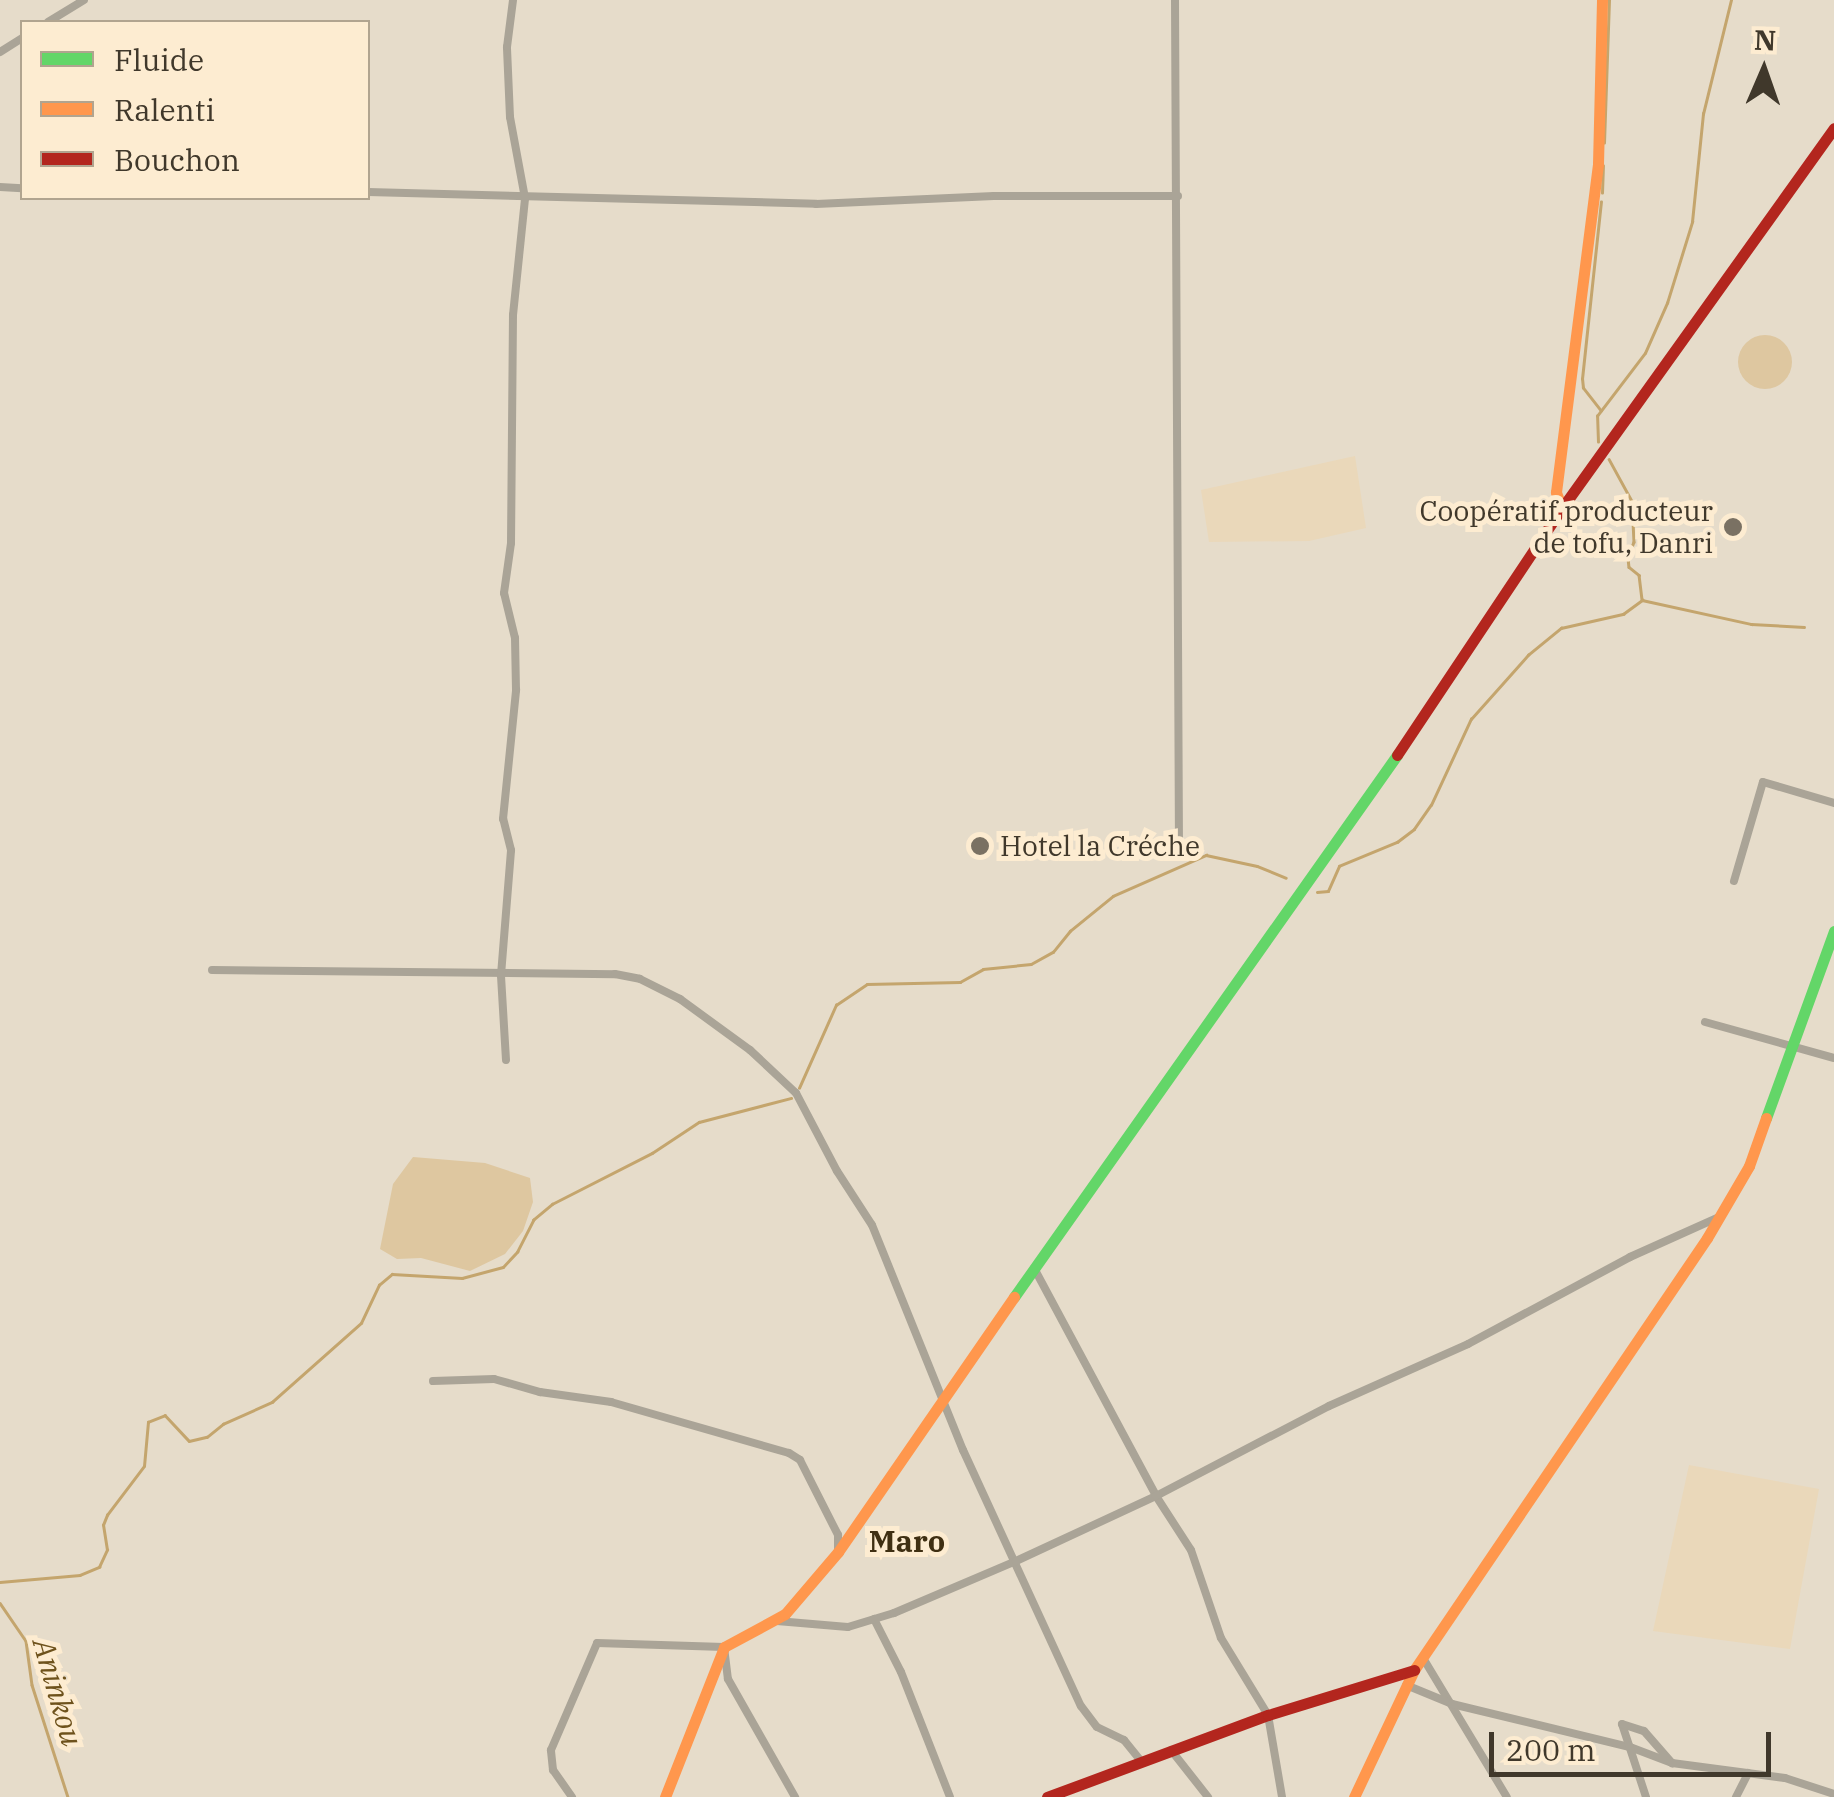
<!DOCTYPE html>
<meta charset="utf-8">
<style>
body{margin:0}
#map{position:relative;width:1834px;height:1797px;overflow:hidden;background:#e6dcca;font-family:"IBM Plex Serif",serif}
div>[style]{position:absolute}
.built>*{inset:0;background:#ead8ba}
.green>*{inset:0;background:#dec7a0}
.round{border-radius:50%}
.stream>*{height:2.5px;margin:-1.25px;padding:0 1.25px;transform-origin:1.25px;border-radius:1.25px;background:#c4a56d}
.street>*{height:8px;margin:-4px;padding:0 4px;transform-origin:4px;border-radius:4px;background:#aaa497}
.fast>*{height:11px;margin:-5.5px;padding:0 5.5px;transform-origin:5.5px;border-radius:5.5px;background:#63d668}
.slow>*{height:11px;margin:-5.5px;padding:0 5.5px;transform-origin:5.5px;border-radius:5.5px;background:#ff974d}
.jam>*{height:11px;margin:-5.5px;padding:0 5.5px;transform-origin:5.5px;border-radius:5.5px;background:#b3261e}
.dots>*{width:28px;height:28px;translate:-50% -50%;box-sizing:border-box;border:5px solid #fdecd1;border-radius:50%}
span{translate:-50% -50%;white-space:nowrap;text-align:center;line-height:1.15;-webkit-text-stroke:10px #fdecd1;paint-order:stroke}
.poi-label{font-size:28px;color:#40382b}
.right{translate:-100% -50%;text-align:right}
.left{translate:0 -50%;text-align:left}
.neighbourhood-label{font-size:30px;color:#3f2f12;font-weight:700}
.water-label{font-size:30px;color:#6e521c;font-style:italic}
.legend{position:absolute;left:20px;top:20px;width:350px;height:180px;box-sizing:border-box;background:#fdecd1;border:2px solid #b1a48f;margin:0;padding:12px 18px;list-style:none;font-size:30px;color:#40382b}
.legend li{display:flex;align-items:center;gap:20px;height:50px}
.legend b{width:50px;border:2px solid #b1a48f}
.north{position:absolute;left:1714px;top:20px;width:100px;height:100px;-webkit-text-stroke:8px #fdecd1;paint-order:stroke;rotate:2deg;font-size:28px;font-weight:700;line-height:40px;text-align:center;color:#40382b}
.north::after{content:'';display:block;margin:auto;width:35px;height:45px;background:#40382b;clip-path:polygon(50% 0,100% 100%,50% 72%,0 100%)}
.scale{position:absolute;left:1489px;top:1732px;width:282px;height:45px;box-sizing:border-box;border:5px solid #40382b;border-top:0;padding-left:12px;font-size:30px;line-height:35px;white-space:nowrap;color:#40382b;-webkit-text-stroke:8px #fdecd1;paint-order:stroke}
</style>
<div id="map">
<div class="built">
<i style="clip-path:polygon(1355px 456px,1366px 528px,1309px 541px,1209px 542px,1201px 490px)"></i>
<i style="clip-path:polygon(1689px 1465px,1819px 1489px,1790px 1649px,1653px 1631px)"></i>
</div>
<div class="green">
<i class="round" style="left:1738px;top:335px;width:54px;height:54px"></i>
<i style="clip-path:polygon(413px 1157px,485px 1163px,530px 1178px,533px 1202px,523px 1231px,505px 1254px,470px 1271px,421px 1258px,397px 1259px,380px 1249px,393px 1184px)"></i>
</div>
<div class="stream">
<i style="left:1604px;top:143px;width:143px;rotate:-88deg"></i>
<i style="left:1602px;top:193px;width:27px;rotate:-88deg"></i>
<i style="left:1601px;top:411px;width:29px;rotate:-128deg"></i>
<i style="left:1583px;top:388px;width:9px;rotate:-96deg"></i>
<i style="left:1582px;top:379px;width:178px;rotate:-83.9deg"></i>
<i style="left:1598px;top:442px;width:26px;rotate:-92deg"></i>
<i style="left:1597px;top:416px;width:79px;rotate:-52.7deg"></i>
<i style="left:1645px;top:353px;width:55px;rotate:-66.3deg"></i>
<i style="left:1667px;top:303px;width:85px;rotate:-72.8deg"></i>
<i style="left:1692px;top:222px;width:109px;rotate:-84.2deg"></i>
<i style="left:1703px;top:114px;width:117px;rotate:-76.2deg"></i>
<i style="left:1609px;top:459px;width:48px;rotate:61.3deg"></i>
<i style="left:1632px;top:501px;width:41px;rotate:87.2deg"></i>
<i style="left:1634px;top:542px;width:17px;rotate:111deg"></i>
<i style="left:1628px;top:558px;width:9px;rotate:84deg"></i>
<i style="left:1629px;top:567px;width:13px;rotate:39deg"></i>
<i style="left:1639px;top:575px;width:25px;rotate:83deg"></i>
<i style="left:1317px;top:892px;width:11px;rotate:-5deg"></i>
<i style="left:1328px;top:891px;width:27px;rotate:-66deg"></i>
<i style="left:1339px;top:866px;width:63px;rotate:-22.5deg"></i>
<i style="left:1397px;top:842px;width:21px;rotate:-37deg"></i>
<i style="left:1414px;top:829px;width:29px;rotate:-55deg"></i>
<i style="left:1431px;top:805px;width:95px;rotate:-65.1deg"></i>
<i style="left:1471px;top:719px;width:86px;rotate:-48.3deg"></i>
<i style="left:1528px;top:655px;width:43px;rotate:-39.3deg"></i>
<i style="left:1561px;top:628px;width:64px;rotate:-12.7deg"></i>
<i style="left:1623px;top:614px;width:24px;rotate:-36deg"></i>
<i style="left:1642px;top:600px;width:112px;rotate:12.4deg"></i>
<i style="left:1751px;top:624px;width:53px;rotate:3.2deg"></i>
<i style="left:799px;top:1088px;width:91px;rotate:-66deg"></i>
<i style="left:836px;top:1005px;width:37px;rotate:-34deg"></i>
<i style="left:867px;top:984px;width:93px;rotate:-1.2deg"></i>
<i style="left:960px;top:982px;width:26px;rotate:-29deg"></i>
<i style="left:983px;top:969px;width:48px;rotate:-5.9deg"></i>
<i style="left:1031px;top:964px;width:25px;rotate:-29deg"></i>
<i style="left:1053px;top:952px;width:27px;rotate:-51deg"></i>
<i style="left:1070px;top:931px;width:55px;rotate:-39.1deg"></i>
<i style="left:1113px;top:896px;width:102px;rotate:-23.8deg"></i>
<i style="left:1206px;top:855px;width:52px;rotate:12.2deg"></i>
<i style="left:1257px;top:866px;width:31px;rotate:22deg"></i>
<i style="left:0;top:1582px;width:80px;rotate:-5deg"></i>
<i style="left:80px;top:1575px;width:21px;rotate:-23deg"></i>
<i style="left:99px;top:1567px;width:19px;rotate:-65deg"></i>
<i style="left:107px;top:1550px;width:25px;rotate:-99deg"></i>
<i style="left:103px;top:1525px;width:11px;rotate:-68deg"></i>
<i style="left:107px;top:1515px;width:61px;rotate:-52.9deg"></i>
<i style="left:144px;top:1466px;width:44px;rotate:-84.8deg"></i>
<i style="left:148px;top:1422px;width:18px;rotate:-22deg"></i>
<i style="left:165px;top:1415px;width:35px;rotate:47deg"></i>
<i style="left:189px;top:1441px;width:18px;rotate:-13deg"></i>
<i style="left:207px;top:1437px;width:21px;rotate:-39deg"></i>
<i style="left:223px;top:1424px;width:54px;rotate:-24.2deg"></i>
<i style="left:272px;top:1402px;width:119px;rotate:-41.6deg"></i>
<i style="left:361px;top:1323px;width:42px;rotate:-64.7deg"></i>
<i style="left:379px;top:1285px;width:17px;rotate:-40deg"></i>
<i style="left:392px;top:1274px;width:70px;rotate:3.3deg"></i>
<i style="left:462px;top:1278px;width:42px;rotate:-15deg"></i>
<i style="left:503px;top:1267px;width:21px;rotate:-47deg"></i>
<i style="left:517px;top:1252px;width:36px;rotate:-63deg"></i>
<i style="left:533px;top:1220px;width:25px;rotate:-40deg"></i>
<i style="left:552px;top:1204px;width:112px;rotate:-27deg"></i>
<i style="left:652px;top:1153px;width:56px;rotate:-33.4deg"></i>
<i style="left:699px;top:1122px;width:95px;rotate:-14.6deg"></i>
<i style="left:0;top:1603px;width:46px;rotate:55.6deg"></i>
<i style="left:26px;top:1641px;width:44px;rotate:82.2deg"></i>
<i style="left:32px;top:1685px;width:118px;rotate:72.2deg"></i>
</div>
<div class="street">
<i style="left:1175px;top:0;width:854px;rotate:89.73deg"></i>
<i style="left:48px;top:22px;width:42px;rotate:-31.4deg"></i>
<i style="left:0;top:52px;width:26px;rotate:-32deg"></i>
<i style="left:0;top:187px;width:22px;rotate:3deg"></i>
<i style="left:368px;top:192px;width:448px;rotate:1.5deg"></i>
<i style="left:816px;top:204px;width:178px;rotate:-2.6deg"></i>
<i style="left:994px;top:196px;width:184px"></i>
<i style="left:1734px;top:881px;width:103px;rotate:-73.7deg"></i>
<i style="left:1763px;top:782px;width:74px;rotate:16.5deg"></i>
<i style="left:212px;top:970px;width:403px;rotate:0.6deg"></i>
<i style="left:615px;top:974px;width:25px;rotate:11deg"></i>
<i style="left:640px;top:979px;width:45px;rotate:26.6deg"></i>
<i style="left:680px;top:999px;width:87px;rotate:36.1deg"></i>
<i style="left:750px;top:1050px;width:63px;rotate:43.1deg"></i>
<i style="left:796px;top:1093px;width:88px;rotate:62.3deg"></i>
<i style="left:837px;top:1171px;width:64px;rotate:57.1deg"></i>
<i style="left:872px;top:1225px;width:243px;rotate:68deg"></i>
<i style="left:963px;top:1450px;width:282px;rotate:65.3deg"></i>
<i style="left:1081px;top:1706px;width:26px;rotate:53deg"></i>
<i style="left:1097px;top:1727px;width:30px;rotate:26deg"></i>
<i style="left:1124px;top:1740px;width:26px;rotate:51deg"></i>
<i style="left:1705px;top:1022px;width:134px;rotate:15.6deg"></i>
<i style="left:506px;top:1060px;width:85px;rotate:-93.4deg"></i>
<i style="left:501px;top:975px;width:125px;rotate:-85.4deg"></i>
<i style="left:511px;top:850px;width:32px;rotate:-104deg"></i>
<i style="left:503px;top:819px;width:130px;rotate:-84.2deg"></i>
<i style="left:516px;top:690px;width:52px;rotate:-91.1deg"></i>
<i style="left:515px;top:638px;width:46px;rotate:-103.7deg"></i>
<i style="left:504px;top:593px;width:50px;rotate:-82deg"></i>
<i style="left:511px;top:543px;width:228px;rotate:-89.5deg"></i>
<i style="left:513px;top:315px;width:118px;rotate:-84.1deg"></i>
<i style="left:525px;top:198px;width:82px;rotate:-100.5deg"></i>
<i style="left:510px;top:117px;width:70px;rotate:-92.5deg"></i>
<i style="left:507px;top:47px;width:47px;rotate:-82.7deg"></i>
<i style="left:1034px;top:1268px;width:259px;rotate:61.8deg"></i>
<i style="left:1156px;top:1496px;width:64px;rotate:57.1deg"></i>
<i style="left:1191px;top:1550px;width:93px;rotate:71.2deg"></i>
<i style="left:1221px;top:1638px;width:90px;rotate:58.6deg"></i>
<i style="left:1268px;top:1715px;width:83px;rotate:80.3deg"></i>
<i style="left:433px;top:1381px;width:61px;rotate:-1.9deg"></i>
<i style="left:494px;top:1379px;width:48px;rotate:15.8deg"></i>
<i style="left:540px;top:1392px;width:72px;rotate:8deg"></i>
<i style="left:611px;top:1402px;width:185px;rotate:16deg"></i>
<i style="left:789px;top:1453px;width:13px;rotate:32deg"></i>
<i style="left:800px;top:1460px;width:84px;rotate:63.1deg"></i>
<i style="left:838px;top:1535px;width:13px;rotate:90deg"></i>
<i style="left:874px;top:1619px;width:59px;rotate:63deg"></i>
<i style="left:901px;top:1672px;width:134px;rotate:68.6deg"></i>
<i style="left:777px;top:1621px;width:71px;rotate:4.8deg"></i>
<i style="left:848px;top:1627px;width:48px;rotate:-16.9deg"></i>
<i style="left:894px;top:1613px;width:133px;rotate:-23.1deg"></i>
<i style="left:1016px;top:1561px;width:154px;rotate:-24.9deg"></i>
<i style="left:1156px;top:1496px;width:195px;rotate:-27.5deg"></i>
<i style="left:1329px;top:1406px;width:152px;rotate:-24deg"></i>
<i style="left:1468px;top:1344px;width:184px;rotate:-28.2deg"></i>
<i style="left:1630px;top:1257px;width:98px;rotate:-24.2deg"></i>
<i style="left:1423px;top:1658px;width:162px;rotate:58.9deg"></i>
<i style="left:1406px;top:1685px;width:50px;rotate:22.4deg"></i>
<i style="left:1452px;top:1704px;width:183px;rotate:13.6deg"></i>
<i style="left:1630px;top:1747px;width:45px;rotate:20.9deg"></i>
<i style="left:1672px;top:1763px;width:114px;rotate:7.6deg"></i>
<i style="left:1785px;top:1778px;width:52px;rotate:18.1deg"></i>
<i style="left:1622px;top:1724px;width:77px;rotate:71.8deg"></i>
<i style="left:1622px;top:1724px;width:23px;rotate:18deg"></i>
<i style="left:1644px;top:1731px;width:43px;rotate:48.8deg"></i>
<i style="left:1171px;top:1750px;width:60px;rotate:51.8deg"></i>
<i style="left:572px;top:1797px;width:33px;rotate:-125deg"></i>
<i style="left:553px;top:1770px;width:20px;rotate:-96deg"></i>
<i style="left:551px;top:1750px;width:116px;rotate:-66.7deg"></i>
<i style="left:597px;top:1643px;width:127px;rotate:1.8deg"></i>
<i style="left:724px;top:1647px;width:32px;rotate:83deg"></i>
<i style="left:728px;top:1679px;width:136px;rotate:60.4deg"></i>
<i style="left:1736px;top:1797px;width:27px;rotate:-63deg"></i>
</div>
<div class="fast">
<i style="left:1766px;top:1118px;width:199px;rotate:-70deg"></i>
<i style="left:1014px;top:1297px;width:664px;rotate:-54.75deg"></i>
</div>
<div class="slow">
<i style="left:1562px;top:508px;width:17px;rotate:-111deg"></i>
<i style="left:1556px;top:492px;width:331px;rotate:-82.7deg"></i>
<i style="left:1598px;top:164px;width:164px;rotate:-88.6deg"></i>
<i style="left:665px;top:1797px;width:161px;rotate:-68.5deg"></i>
<i style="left:724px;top:1647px;width:69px;rotate:-28.4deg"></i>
<i style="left:785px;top:1614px;width:82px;rotate:-49.5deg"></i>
<i style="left:838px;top:1552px;width:310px;rotate:-55.4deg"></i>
<i style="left:1354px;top:1797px;width:140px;rotate:-64.7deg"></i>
<i style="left:1414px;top:1670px;width:522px;rotate:-55.85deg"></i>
<i style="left:1707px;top:1238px;width:83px;rotate:-59.7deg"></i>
<i style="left:1749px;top:1166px;width:51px;rotate:-70.5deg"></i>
</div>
<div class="jam">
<i style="left:1397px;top:755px;width:297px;rotate:-56.3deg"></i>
<i style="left:1562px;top:508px;width:467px;rotate:-54.4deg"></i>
<i style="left:1047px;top:1797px;width:236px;rotate:-20.4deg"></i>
<i style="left:1268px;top:1715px;width:153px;rotate:-17.1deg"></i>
</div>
<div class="dots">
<i style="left:1733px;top:527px;background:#7a7163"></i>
<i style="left:980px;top:846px;background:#7a7163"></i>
</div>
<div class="poi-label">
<span class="right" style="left:1713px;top:527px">Coopératif producteur<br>de tofu, Danri</span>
<span class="left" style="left:1000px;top:846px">Hotel la Créche</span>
</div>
<div class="neighbourhood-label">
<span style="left:907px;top:1541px">Maro</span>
</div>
<div class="water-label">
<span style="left:58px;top:1692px;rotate:74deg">Aninkou</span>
</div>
<ul class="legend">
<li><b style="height:12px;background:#63d668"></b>Fluide</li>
<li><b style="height:12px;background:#ff974d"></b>Ralenti</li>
<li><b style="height:12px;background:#b3261e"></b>Bouchon</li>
</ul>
<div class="north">N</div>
<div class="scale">200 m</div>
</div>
